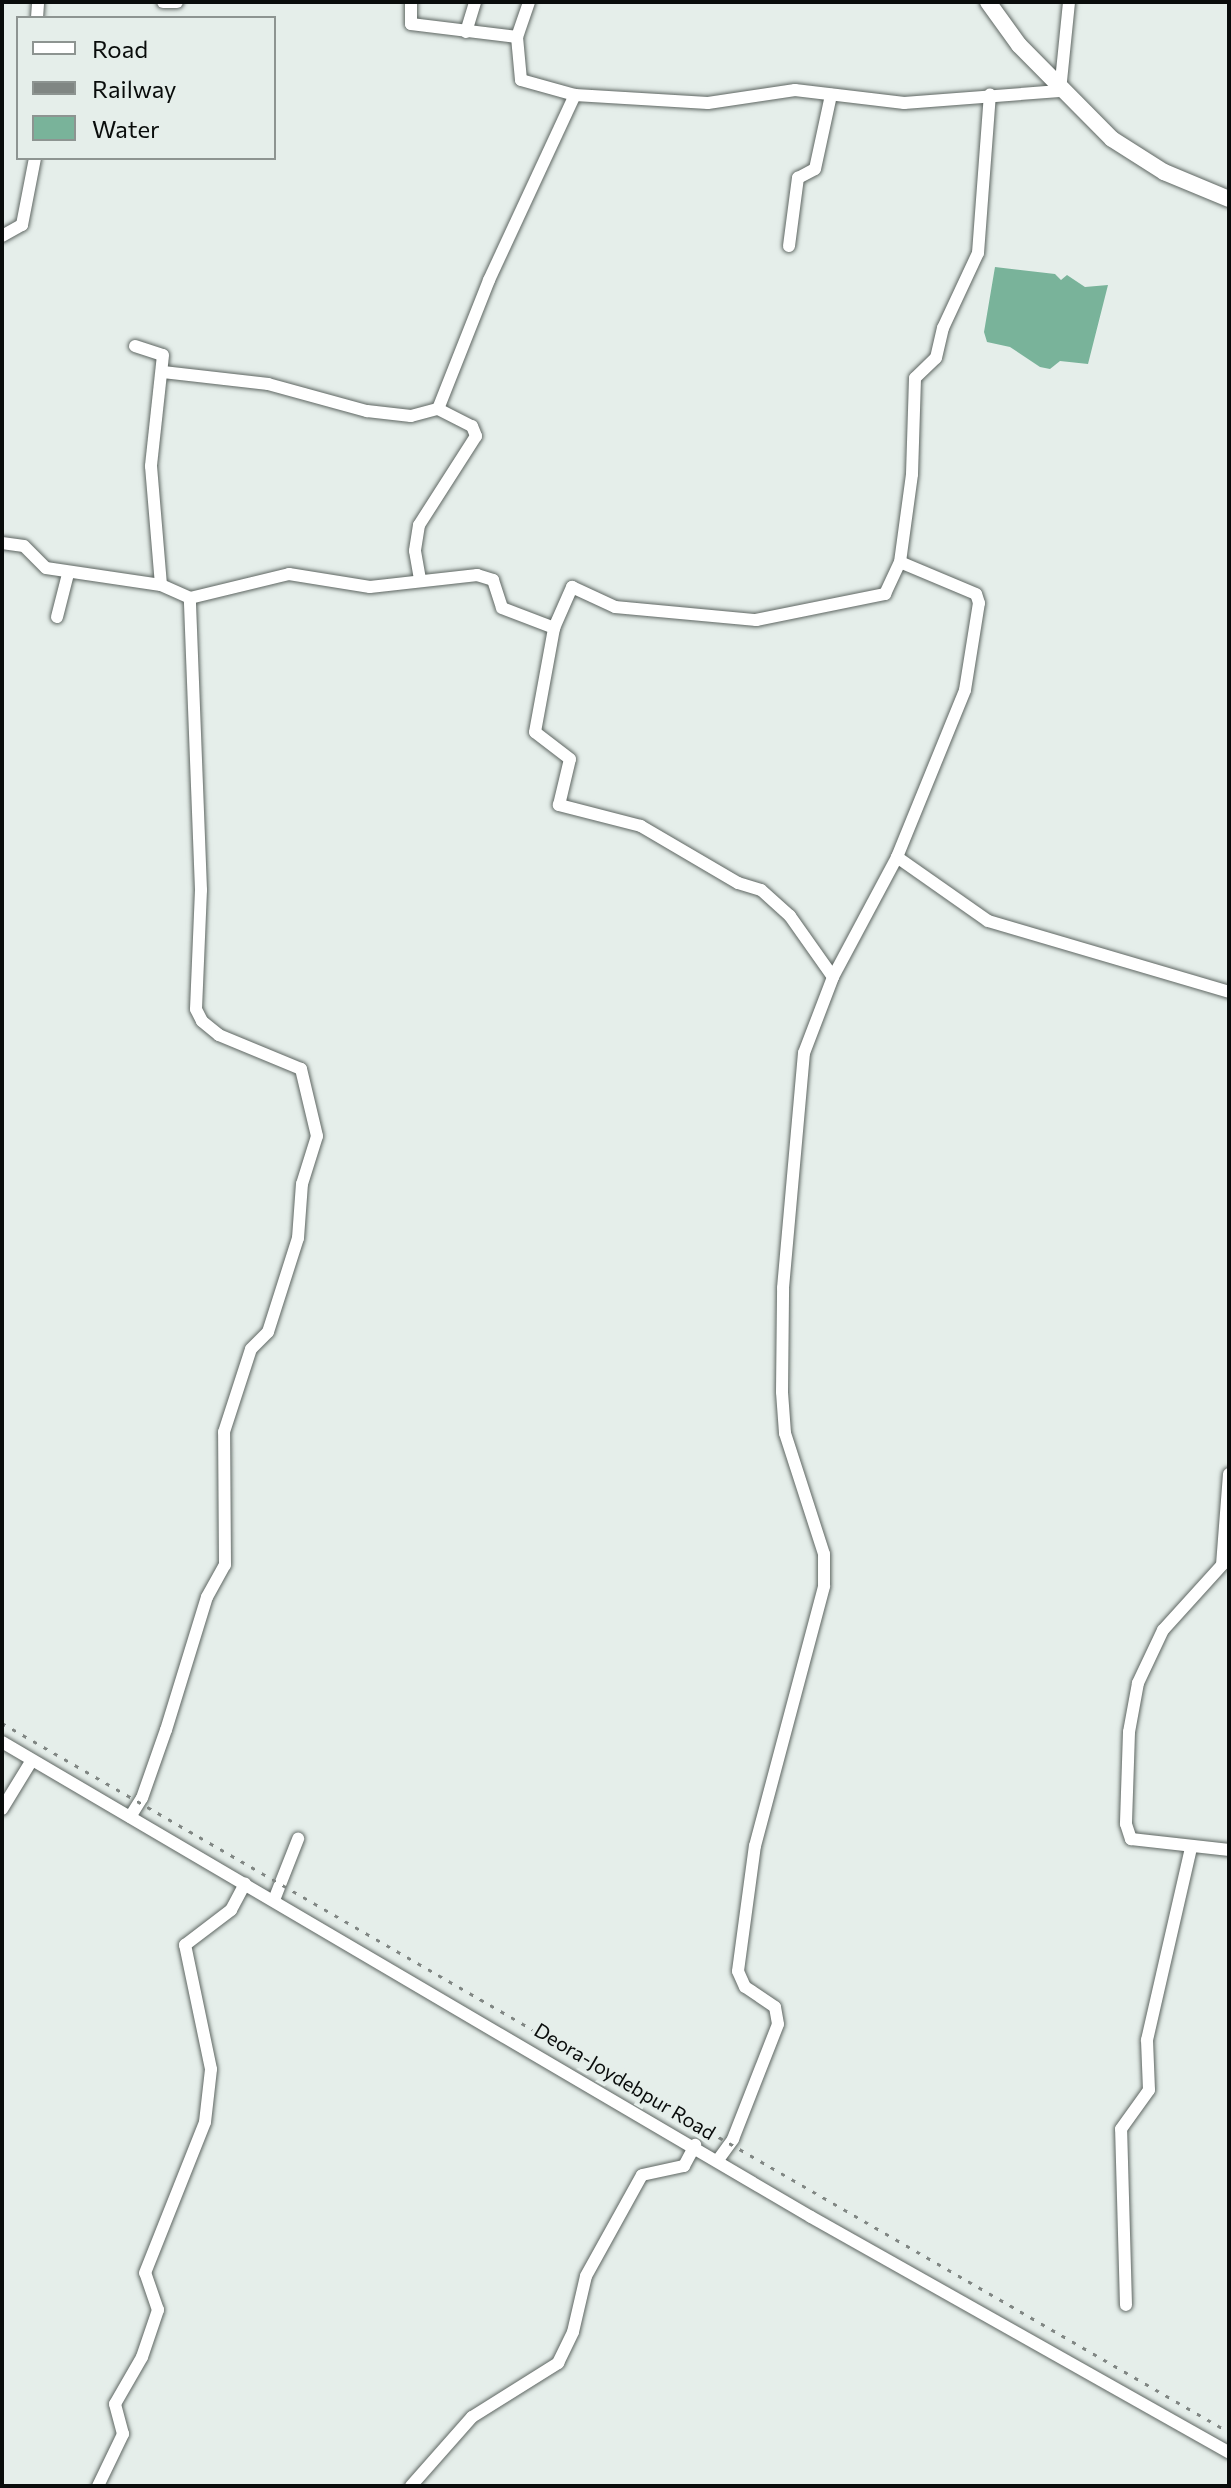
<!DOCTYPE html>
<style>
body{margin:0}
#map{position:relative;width:1231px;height:2488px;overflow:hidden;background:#e5eeea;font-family:Commissioner,sans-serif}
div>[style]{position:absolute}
.water>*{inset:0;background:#79b39a}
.roads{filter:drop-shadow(0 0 2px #5e6662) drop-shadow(0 0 2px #5e6662)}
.minor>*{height:12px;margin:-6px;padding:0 6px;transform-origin:6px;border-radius:6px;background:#fff}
.major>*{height:16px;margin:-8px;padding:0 8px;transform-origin:8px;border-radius:8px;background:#fff}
.rail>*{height:3px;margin-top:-1.5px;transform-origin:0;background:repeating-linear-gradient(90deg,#808683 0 4px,transparent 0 12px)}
span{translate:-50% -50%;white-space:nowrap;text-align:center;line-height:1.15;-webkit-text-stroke:8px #e5eeea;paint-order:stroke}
.street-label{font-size:20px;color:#090c0b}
.frame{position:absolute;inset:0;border:4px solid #090c0b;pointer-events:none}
.legend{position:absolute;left:16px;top:16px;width:260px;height:144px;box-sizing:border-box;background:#e5eeea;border:2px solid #8d9491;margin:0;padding:10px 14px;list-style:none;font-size:24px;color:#090c0b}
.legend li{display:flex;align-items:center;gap:16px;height:40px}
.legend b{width:40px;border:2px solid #8d9491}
</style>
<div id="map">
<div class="water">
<i style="clip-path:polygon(995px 267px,1055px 274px,1061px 280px,1067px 275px,1085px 287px,1108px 285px,1088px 364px,1060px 361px,1050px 369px,1040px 367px,1010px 347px,987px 342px,984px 332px)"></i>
</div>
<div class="roads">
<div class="minor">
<i style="left:163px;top:2px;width:14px"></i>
<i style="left:411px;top:2px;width:22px;rotate:90deg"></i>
<i style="left:411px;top:24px;width:107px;rotate:7deg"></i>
<i style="left:517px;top:37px;width:43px;rotate:84.7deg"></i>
<i style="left:521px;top:80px;width:56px;rotate:15.5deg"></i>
<i style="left:575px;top:95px;width:133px;rotate:3.4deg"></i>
<i style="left:708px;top:103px;width:88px;rotate:-8.5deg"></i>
<i style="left:795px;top:90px;width:110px;rotate:6.8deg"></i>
<i style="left:904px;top:103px;width:156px;rotate:-4.4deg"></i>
<i style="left:1060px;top:91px;width:89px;rotate:-84.2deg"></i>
<i style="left:37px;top:18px;width:16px;rotate:-86deg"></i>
<i style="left:466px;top:32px;width:31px;rotate:-73deg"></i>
<i style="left:517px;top:37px;width:37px;rotate:-71deg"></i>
<i style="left:2px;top:236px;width:23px;rotate:-29deg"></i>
<i style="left:22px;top:225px;width:68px;rotate:-79deg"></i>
<i style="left:789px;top:246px;width:69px;rotate:-82.5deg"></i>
<i style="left:798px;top:178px;width:19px;rotate:-28deg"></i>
<i style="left:815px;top:169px;width:76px;rotate:-77.8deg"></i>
<i style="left:135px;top:346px;width:29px;rotate:18deg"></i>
<i style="left:163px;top:355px;width:112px;rotate:96.2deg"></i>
<i style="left:151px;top:466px;width:119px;rotate:85.2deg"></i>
<i style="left:163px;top:372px;width:106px;rotate:6.5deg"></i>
<i style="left:268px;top:384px;width:103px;rotate:15.3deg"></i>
<i style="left:367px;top:411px;width:44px;rotate:6.5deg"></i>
<i style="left:411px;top:416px;width:28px;rotate:-15deg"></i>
<i style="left:438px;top:409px;width:38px;rotate:27deg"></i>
<i style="left:472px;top:426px;width:11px;rotate:68deg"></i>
<i style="left:476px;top:436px;width:106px;rotate:122.6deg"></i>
<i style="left:419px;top:525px;width:26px;rotate:99deg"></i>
<i style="left:415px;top:551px;width:29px;rotate:80deg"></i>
<i style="left:438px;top:409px;width:139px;rotate:-68.4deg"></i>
<i style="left:489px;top:280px;width:204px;rotate:-65.1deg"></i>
<i style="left:2px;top:543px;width:22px;rotate:8deg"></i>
<i style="left:24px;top:546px;width:31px;rotate:45deg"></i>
<i style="left:46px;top:568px;width:116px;rotate:8.4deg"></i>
<i style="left:161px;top:585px;width:32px;rotate:24deg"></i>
<i style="left:190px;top:598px;width:102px;rotate:-13.6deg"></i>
<i style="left:289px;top:574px;width:82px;rotate:9.1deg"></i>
<i style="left:370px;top:587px;width:108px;rotate:-6.4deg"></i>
<i style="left:477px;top:575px;width:17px;rotate:17deg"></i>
<i style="left:493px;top:580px;width:29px;rotate:72deg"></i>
<i style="left:502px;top:608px;width:56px;rotate:21deg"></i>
<i style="left:57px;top:617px;width:44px;rotate:-75.7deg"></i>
<i style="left:897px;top:857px;width:111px;rotate:35.1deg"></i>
<i style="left:988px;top:921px;width:251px;rotate:16.4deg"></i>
<i style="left:833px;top:977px;width:75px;rotate:-125.2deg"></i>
<i style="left:790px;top:916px;width:39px;rotate:-138deg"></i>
<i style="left:761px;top:890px;width:24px;rotate:-163deg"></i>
<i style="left:738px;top:883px;width:113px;rotate:-149.6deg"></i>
<i style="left:641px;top:826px;width:85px;rotate:-165.6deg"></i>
<i style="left:559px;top:805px;width:47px;rotate:-76.6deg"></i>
<i style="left:570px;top:759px;width:44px;rotate:-142.4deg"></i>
<i style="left:535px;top:732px;width:106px;rotate:-79.6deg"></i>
<i style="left:554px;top:628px;width:45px;rotate:-66.3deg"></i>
<i style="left:572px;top:587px;width:47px;rotate:24.9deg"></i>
<i style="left:615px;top:607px;width:142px;rotate:5.3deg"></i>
<i style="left:756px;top:620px;width:132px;rotate:-11.4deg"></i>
<i style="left:885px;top:594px;width:35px;rotate:-65deg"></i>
<i style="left:900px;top:562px;width:89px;rotate:-82.2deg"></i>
<i style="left:912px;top:474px;width:96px;rotate:-88.2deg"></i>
<i style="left:915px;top:378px;width:29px;rotate:-44deg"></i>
<i style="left:936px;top:358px;width:31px;rotate:-77deg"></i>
<i style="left:943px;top:328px;width:83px;rotate:-65deg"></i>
<i style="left:978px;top:253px;width:159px;rotate:-85.7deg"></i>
<i style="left:1229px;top:1474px;width:91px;rotate:94.4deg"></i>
<i style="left:1222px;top:1565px;width:88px;rotate:132.2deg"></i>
<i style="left:1163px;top:1630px;width:59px;rotate:115.3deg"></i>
<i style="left:1138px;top:1683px;width:50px;rotate:100.4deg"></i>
<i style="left:1129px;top:1732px;width:92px;rotate:91.9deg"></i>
<i style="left:1126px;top:1824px;width:16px;rotate:72deg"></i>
<i style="left:1131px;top:1839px;width:99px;rotate:6.4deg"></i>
<i style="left:2px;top:1742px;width:938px;rotate:30.42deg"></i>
<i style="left:811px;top:2217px;width:480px;rotate:29.4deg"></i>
<i style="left:2px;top:1809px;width:57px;rotate:-58.5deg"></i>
<i style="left:130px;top:1817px;width:22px;rotate:-58deg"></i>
<i style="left:142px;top:1798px;width:72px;rotate:-70.6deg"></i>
<i style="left:166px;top:1730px;width:139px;rotate:-72.9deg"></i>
<i style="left:207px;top:1597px;width:37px;rotate:-61deg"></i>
<i style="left:225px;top:1565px;width:133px;rotate:-90.4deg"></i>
<i style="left:224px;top:1432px;width:87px;rotate:-72deg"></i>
<i style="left:251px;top:1349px;width:24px;rotate:-45deg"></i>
<i style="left:268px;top:1332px;width:99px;rotate:-72.3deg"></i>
<i style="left:298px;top:1238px;width:54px;rotate:-85.8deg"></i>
<i style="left:302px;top:1184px;width:50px;rotate:-72.6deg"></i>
<i style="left:317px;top:1136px;width:69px;rotate:-103.4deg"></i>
<i style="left:301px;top:1069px;width:89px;rotate:-157.5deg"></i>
<i style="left:219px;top:1035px;width:22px;rotate:-141deg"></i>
<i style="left:202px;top:1021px;width:13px;rotate:-117deg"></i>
<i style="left:196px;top:1009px;width:119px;rotate:-87.6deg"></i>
<i style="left:201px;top:890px;width:292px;rotate:-92.2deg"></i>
<i style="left:274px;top:1900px;width:66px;rotate:-68.5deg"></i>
<i style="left:718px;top:2160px;width:26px;rotate:-54deg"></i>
<i style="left:733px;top:2139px;width:123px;rotate:-68.6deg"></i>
<i style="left:778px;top:2024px;width:17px;rotate:-100deg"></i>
<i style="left:775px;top:2007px;width:36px;rotate:-146deg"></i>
<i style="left:745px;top:1987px;width:17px;rotate:-114deg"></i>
<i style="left:738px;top:1971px;width:126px;rotate:-82.3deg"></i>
<i style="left:755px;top:1846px;width:269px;rotate:-75.1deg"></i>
<i style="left:824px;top:1586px;width:32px;rotate:-90deg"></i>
<i style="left:824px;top:1554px;width:127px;rotate:-107.9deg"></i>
<i style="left:785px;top:1433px;width:41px;rotate:-94.2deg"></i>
<i style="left:782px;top:1392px;width:104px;rotate:-89.4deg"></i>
<i style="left:783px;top:1288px;width:236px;rotate:-84.9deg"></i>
<i style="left:804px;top:1053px;width:81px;rotate:-69.1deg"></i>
<i style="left:833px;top:977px;width:136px;rotate:-61.9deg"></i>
<i style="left:897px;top:857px;width:180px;rotate:-67.8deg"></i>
<i style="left:965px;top:690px;width:88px;rotate:-80.9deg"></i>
<i style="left:979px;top:603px;width:9px;rotate:-108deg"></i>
<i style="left:976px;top:594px;width:82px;rotate:-157.2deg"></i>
<i style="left:1126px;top:2305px;width:176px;rotate:-91.6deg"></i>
<i style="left:1121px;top:2129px;width:48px;rotate:-54.3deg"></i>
<i style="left:1149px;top:2090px;width:50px;rotate:-92.3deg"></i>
<i style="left:1147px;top:2040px;width:197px;rotate:-77.1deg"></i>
<i style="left:98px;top:2486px;width:58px;rotate:-64.3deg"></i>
<i style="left:123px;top:2434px;width:31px;rotate:-105deg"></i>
<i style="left:115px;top:2404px;width:54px;rotate:-60.1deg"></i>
<i style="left:142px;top:2357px;width:50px;rotate:-71.2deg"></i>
<i style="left:158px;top:2310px;width:39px;rotate:-109deg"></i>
<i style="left:145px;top:2273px;width:162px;rotate:-68.3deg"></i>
<i style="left:205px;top:2122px;width:53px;rotate:-83.5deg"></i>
<i style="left:211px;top:2069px;width:127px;rotate:-101.8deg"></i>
<i style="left:185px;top:1945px;width:58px;rotate:-37.3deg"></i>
<i style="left:231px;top:1910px;width:30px;rotate:-62deg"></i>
<i style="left:411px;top:2486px;width:92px;rotate:-48.5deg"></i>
<i style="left:472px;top:2417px;width:102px;rotate:-32.1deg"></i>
<i style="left:558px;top:2363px;width:34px;rotate:-64deg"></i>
<i style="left:573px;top:2332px;width:57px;rotate:-76.9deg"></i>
<i style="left:586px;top:2276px;width:115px;rotate:-61deg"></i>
<i style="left:642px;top:2175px;width:43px;rotate:-12.1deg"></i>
<i style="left:684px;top:2166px;width:24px;rotate:-62deg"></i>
</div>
<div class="major">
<i style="left:988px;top:2px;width:53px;rotate:54.2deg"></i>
<i style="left:1019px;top:45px;width:132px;rotate:45.3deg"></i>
<i style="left:1112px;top:139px;width:62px;rotate:32.4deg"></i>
<i style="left:1164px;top:172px;width:70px;rotate:22.6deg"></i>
</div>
</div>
<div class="rail">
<i style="left:2px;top:1723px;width:1417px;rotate:30.02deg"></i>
</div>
<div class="street-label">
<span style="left:625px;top:2081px;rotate:31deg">Deora-Joydebpur Road</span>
</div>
<div class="frame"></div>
<ul class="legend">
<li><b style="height:10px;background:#fff"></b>Road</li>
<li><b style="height:10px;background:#808683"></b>Railway</li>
<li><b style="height:22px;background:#79b39a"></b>Water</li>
</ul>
</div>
